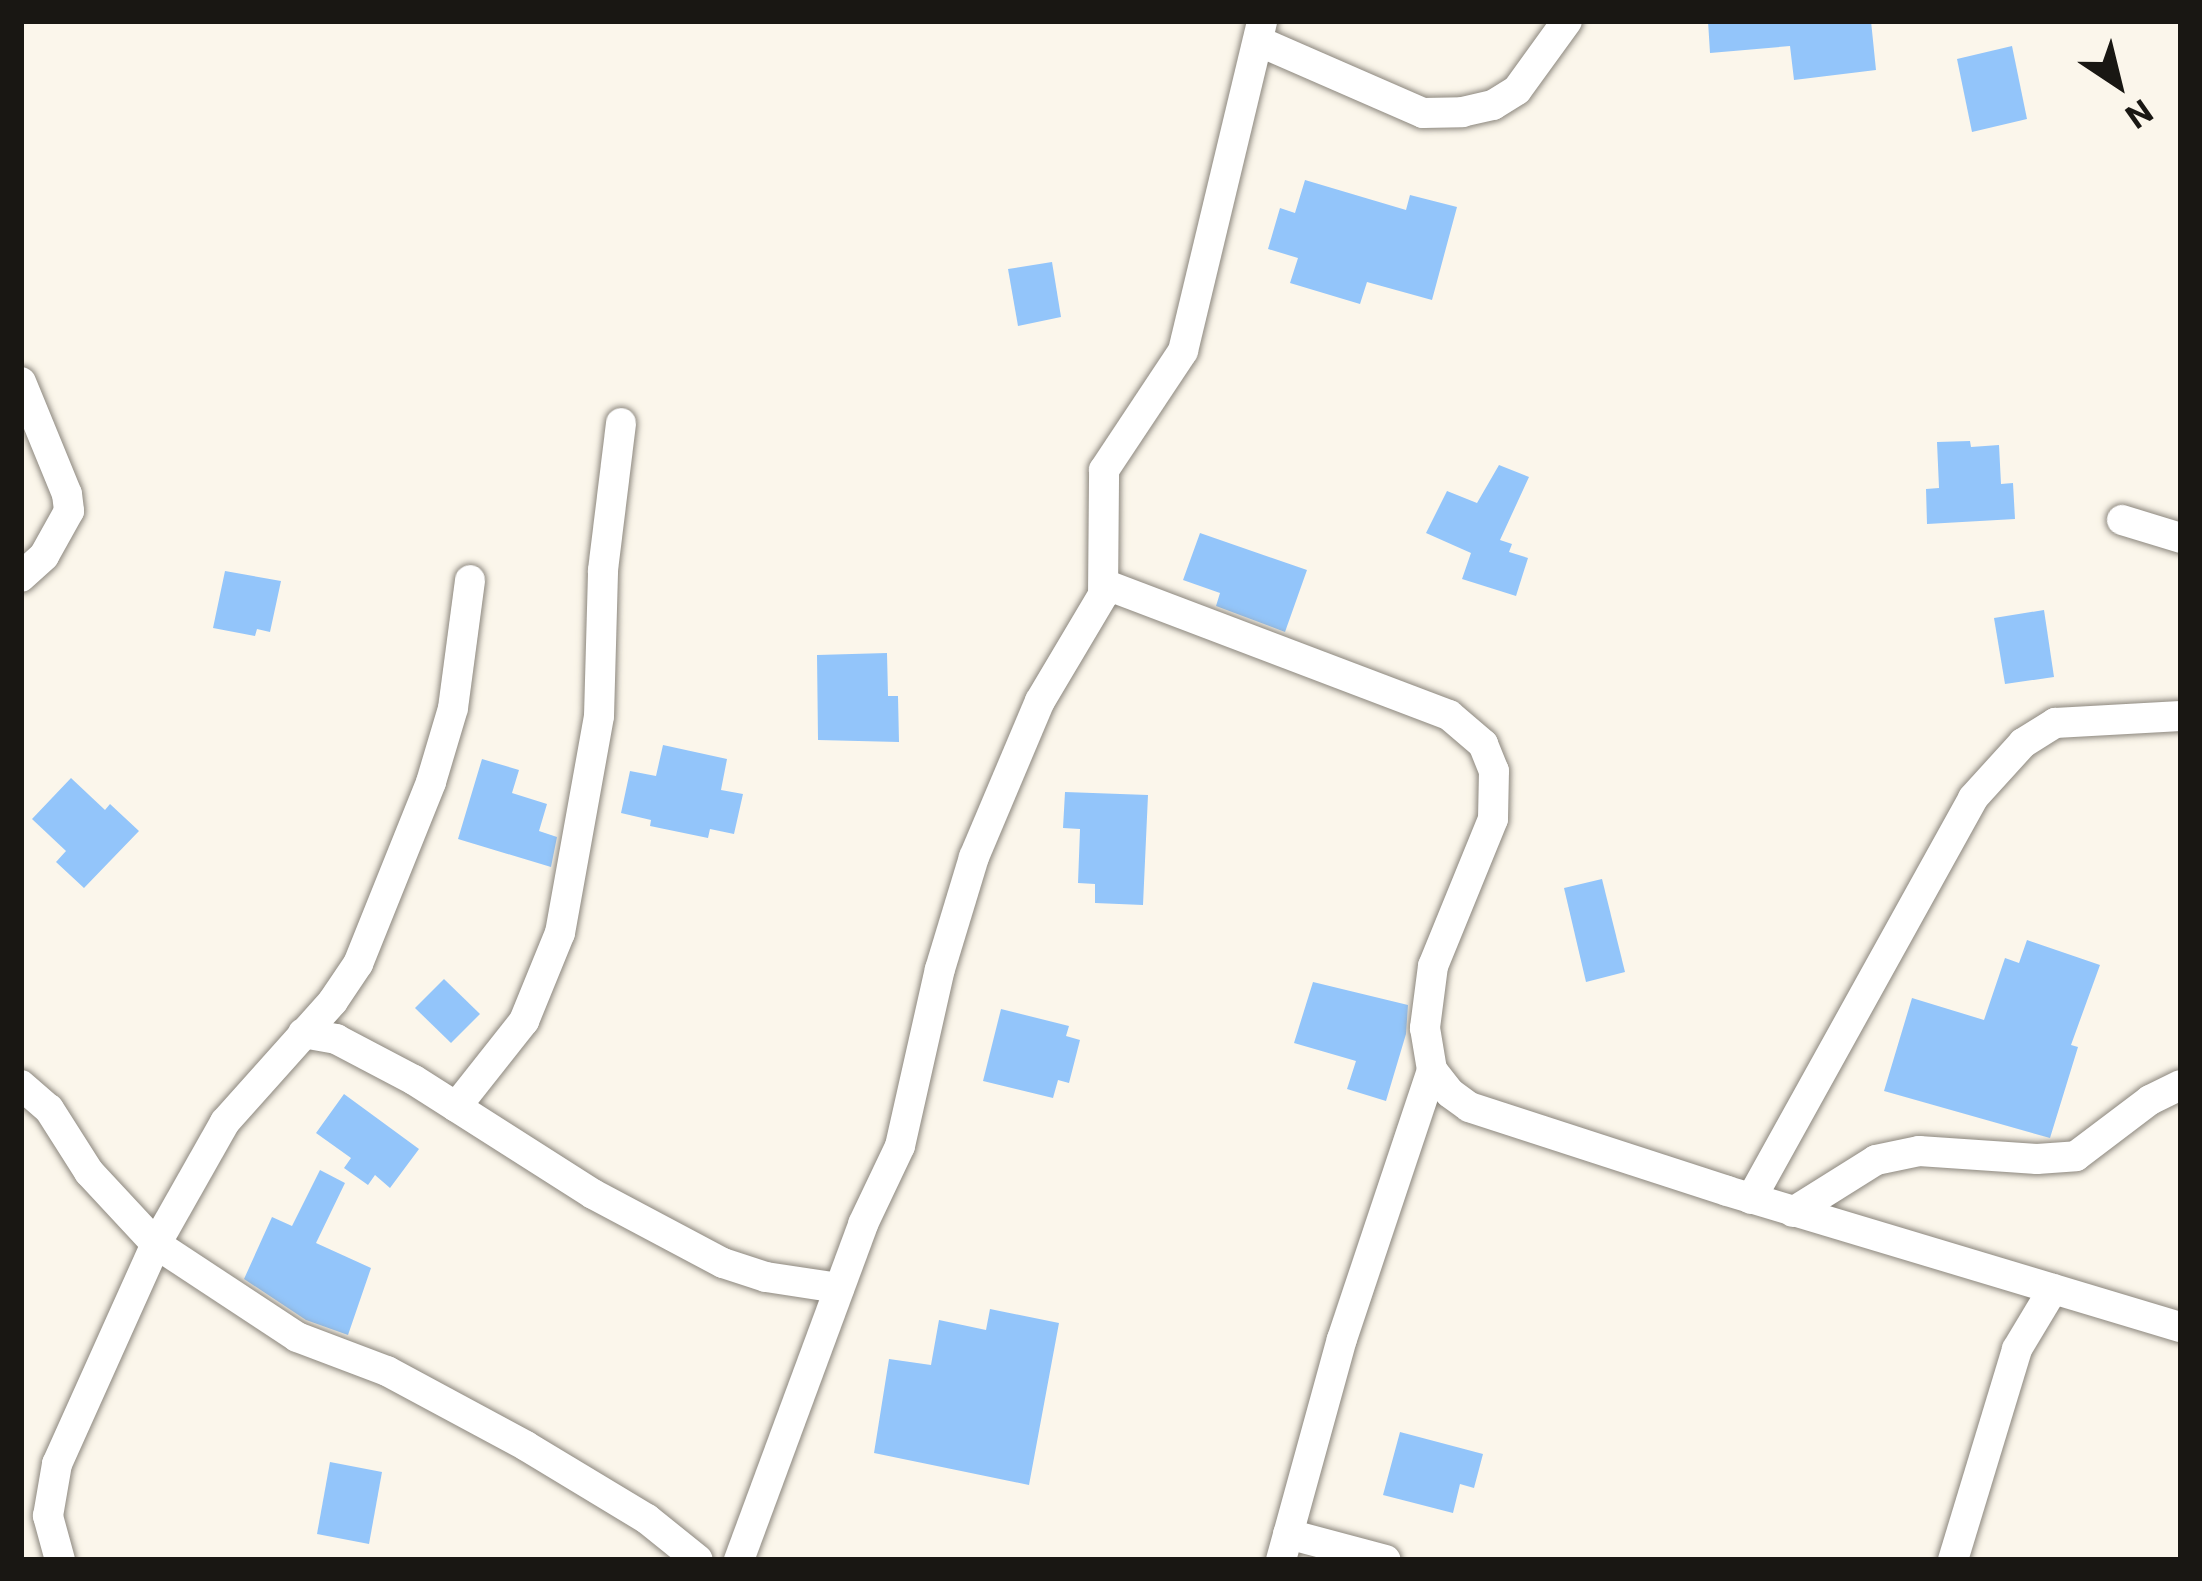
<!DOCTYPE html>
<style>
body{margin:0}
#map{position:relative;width:2202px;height:1581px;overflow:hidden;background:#fbf6eb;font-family:Roboto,sans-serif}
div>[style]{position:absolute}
.building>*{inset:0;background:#93c5fa}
.roads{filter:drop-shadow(0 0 3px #8c877e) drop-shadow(0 0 3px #8c877e)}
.street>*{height:30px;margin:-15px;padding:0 15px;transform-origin:15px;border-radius:15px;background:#fff}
span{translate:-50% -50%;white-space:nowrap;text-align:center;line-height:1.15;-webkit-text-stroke:9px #fbf6eb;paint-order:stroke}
.frame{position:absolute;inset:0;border:24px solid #191713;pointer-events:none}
.north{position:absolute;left:2058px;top:24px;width:120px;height:120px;-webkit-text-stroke:9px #fbf6eb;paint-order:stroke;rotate:145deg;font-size:33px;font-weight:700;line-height:48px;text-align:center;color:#191713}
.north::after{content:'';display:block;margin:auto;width:42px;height:54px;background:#191713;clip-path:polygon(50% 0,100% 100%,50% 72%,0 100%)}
</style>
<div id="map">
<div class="building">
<i style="clip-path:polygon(1708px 21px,1871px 21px,1876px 70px,1794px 80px,1790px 46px,1710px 53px)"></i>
<i style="clip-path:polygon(2012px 46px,2027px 119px,1972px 132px,1957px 59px)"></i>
<i style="clip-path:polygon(1305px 180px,1406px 210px,1410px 195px,1457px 207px,1432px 300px,1367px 282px,1360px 304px,1290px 283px,1298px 258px,1268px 249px,1280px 208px,1295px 213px)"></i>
<i style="clip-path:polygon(1052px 262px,1061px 317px,1018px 326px,1008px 269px)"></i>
<i style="clip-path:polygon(1970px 441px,1971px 447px,1999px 445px,2001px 484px,2013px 483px,2015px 519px,1927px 524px,1926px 489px,1939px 488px,1937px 442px)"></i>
<i style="clip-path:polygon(1499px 465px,1529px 477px,1500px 540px,1512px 544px,1509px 552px,1528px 558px,1516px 596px,1462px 579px,1471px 553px,1426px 533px,1447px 491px,1477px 503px)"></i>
<i style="clip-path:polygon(1200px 533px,1307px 570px,1285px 632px,1216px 606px,1220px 593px,1183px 580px)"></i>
<i style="clip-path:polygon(225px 571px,281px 581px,270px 632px,257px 629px,255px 636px,213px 628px)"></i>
<i style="clip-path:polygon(2044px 610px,2054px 677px,2005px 684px,1994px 618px)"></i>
<i style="clip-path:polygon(887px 653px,888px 696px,898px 696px,899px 742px,818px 740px,817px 655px)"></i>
<i style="clip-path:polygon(663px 745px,727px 759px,721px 790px,743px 794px,734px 834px,710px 829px,708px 838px,650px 826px,651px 820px,621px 813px,630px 771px,656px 776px)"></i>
<i style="clip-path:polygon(482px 759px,519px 770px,512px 793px,547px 804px,539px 831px,557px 837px,551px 867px,458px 839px)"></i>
<i style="clip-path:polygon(71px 778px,105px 810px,110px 804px,139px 831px,84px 888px,56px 862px,66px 851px,32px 819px)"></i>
<i style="clip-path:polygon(1065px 792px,1148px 795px,1143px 905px,1095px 903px,1095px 884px,1078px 883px,1080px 829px,1063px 828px)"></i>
<i style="clip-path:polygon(1602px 879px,1625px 972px,1586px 982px,1564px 888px)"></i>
<i style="clip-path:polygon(2027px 940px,2100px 965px,2071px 1045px,2078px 1047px,2050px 1138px,1884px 1091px,1912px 998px,1984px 1020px,2005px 958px,2019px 963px)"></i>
<i style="clip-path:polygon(444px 979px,480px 1014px,451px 1043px,415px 1008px)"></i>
<i style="clip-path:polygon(1313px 982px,1408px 1005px,1406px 1034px,1386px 1101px,1347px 1089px,1356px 1061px,1294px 1043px)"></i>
<i style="clip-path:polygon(1001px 1009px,1069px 1026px,1066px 1036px,1080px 1040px,1069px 1083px,1058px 1080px,1053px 1098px,983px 1081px)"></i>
<i style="clip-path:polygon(344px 1094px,419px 1149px,390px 1188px,375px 1175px,368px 1185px,344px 1168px,351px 1158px,316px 1133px)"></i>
<i style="clip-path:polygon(320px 1170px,345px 1183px,316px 1243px,371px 1268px,348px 1335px,306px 1320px,244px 1279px,272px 1217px,292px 1226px)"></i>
<i style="clip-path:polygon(990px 1309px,1059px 1323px,1029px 1485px,874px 1453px,889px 1359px,931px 1365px,939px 1320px,986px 1330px)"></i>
<i style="clip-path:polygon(1400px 1432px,1483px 1454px,1474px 1488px,1460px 1484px,1453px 1513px,1383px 1495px)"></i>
<i style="clip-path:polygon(330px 1462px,382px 1472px,369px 1544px,317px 1534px)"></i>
</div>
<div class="roads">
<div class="street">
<i style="left:1258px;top:41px;width:180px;rotate:23.6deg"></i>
<i style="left:1423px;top:113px;width:39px;rotate:-1deg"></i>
<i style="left:1462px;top:112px;width:32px;rotate:-13deg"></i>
<i style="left:1493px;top:105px;width:28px;rotate:-32deg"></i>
<i style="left:1517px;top:90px;width:85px;rotate:-54.1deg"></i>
<i style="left:21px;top:382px;width:121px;rotate:67.7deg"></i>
<i style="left:67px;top:494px;width:17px;rotate:83deg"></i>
<i style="left:69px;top:511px;width:51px;rotate:119.1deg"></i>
<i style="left:44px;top:556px;width:31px;rotate:138deg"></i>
<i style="left:2122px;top:520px;width:62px;rotate:17deg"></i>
<i style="left:1104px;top:584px;width:369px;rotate:20.8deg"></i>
<i style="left:1449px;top:715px;width:45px;rotate:40.5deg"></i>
<i style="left:1483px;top:744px;width:29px;rotate:68deg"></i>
<i style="left:1494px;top:771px;width:48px;rotate:91.2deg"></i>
<i style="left:1493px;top:819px;width:159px;rotate:112.2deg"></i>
<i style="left:1433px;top:966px;width:63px;rotate:97.4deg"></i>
<i style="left:1425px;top:1028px;width:43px;rotate:80.5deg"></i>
<i style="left:1432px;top:1070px;width:29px;rotate:52deg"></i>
<i style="left:1450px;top:1093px;width:24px;rotate:36deg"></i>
<i style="left:1469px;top:1107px;width:271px;rotate:18deg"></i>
<i style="left:1727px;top:1191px;width:474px;rotate:16.7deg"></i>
<i style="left:303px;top:1033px;width:34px;rotate:10deg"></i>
<i style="left:336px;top:1039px;width:88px;rotate:27.7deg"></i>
<i style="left:414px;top:1080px;width:212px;rotate:32.5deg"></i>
<i style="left:593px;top:1194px;width:147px;rotate:28deg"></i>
<i style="left:723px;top:1263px;width:45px;rotate:18deg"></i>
<i style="left:766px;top:1277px;width:74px;rotate:8.6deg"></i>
<i style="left:21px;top:1085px;width:37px;rotate:41deg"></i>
<i style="left:49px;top:1109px;width:75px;rotate:57.6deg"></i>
<i style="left:89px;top:1172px;width:98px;rotate:47.1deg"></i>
<i style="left:156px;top:1244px;width:169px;rotate:33.4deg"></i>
<i style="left:297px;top:1337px;width:96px;rotate:20.7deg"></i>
<i style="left:387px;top:1371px;width:158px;rotate:28.3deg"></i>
<i style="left:526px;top:1446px;width:141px;rotate:31.1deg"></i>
<i style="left:647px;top:1519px;width:65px;rotate:38.8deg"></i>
<i style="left:456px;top:1107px;width:110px;rotate:-51.7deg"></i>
<i style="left:524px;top:1021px;width:95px;rotate:-67.8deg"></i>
<i style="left:560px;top:933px;width:220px;rotate:-79.8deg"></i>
<i style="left:599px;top:716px;width:146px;rotate:-88.4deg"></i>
<i style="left:603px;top:570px;width:148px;rotate:-83deg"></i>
<i style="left:1751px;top:1199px;width:458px;rotate:-61deg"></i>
<i style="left:1973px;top:798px;width:74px;rotate:-47.7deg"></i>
<i style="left:2023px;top:743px;width:38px;rotate:-32deg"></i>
<i style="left:2055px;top:723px;width:126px;rotate:-3.2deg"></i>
<i style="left:1793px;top:1212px;width:98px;rotate:-32.1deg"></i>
<i style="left:1876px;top:1160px;width:44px;rotate:-11.8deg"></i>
<i style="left:1919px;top:1151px;width:118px;rotate:3.9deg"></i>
<i style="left:2037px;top:1159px;width:39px;rotate:-4deg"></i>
<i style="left:2076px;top:1156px;width:93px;rotate:-37.1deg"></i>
<i style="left:2150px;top:1100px;width:34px;rotate:-26deg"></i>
<i style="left:1288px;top:1534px;width:101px;rotate:14.9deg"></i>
<i style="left:60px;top:1560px;width:46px;rotate:-105.3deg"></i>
<i style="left:48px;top:1516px;width:53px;rotate:-80.2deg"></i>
<i style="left:57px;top:1464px;width:241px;rotate:-65.8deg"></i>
<i style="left:156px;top:1244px;width:140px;rotate:-60.5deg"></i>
<i style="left:225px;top:1122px;width:162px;rotate:-48.2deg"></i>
<i style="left:333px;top:1001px;width:45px;rotate:-56deg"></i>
<i style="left:358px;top:964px;width:196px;rotate:-68.1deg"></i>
<i style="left:431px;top:782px;width:77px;rotate:-73.4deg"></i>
<i style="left:453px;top:708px;width:129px;rotate:-82.4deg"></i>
<i style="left:739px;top:1560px;width:358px;rotate:-69.7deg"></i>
<i style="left:863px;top:1224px;width:86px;rotate:-64.6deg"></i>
<i style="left:900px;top:1146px;width:181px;rotate:-77.3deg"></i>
<i style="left:940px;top:969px;width:117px;rotate:-73.1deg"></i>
<i style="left:974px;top:857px;width:169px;rotate:-67.1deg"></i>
<i style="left:1040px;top:701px;width:123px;rotate:-59.3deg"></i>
<i style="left:1103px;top:595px;width:125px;rotate:-89.5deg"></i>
<i style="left:1104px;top:470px;width:143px;rotate:-56.4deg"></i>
<i style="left:1183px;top:351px;width:339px;rotate:-76.5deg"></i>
<i style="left:1281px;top:1560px;width:229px;rotate:-74.6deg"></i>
<i style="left:1342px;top:1339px;width:284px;rotate:-71.5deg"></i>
<i style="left:1953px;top:1560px;width:220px;rotate:-73.1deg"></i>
<i style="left:2017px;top:1349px;width:70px;rotate:-59deg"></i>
</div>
</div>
<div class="frame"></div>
<div class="north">N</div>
</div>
